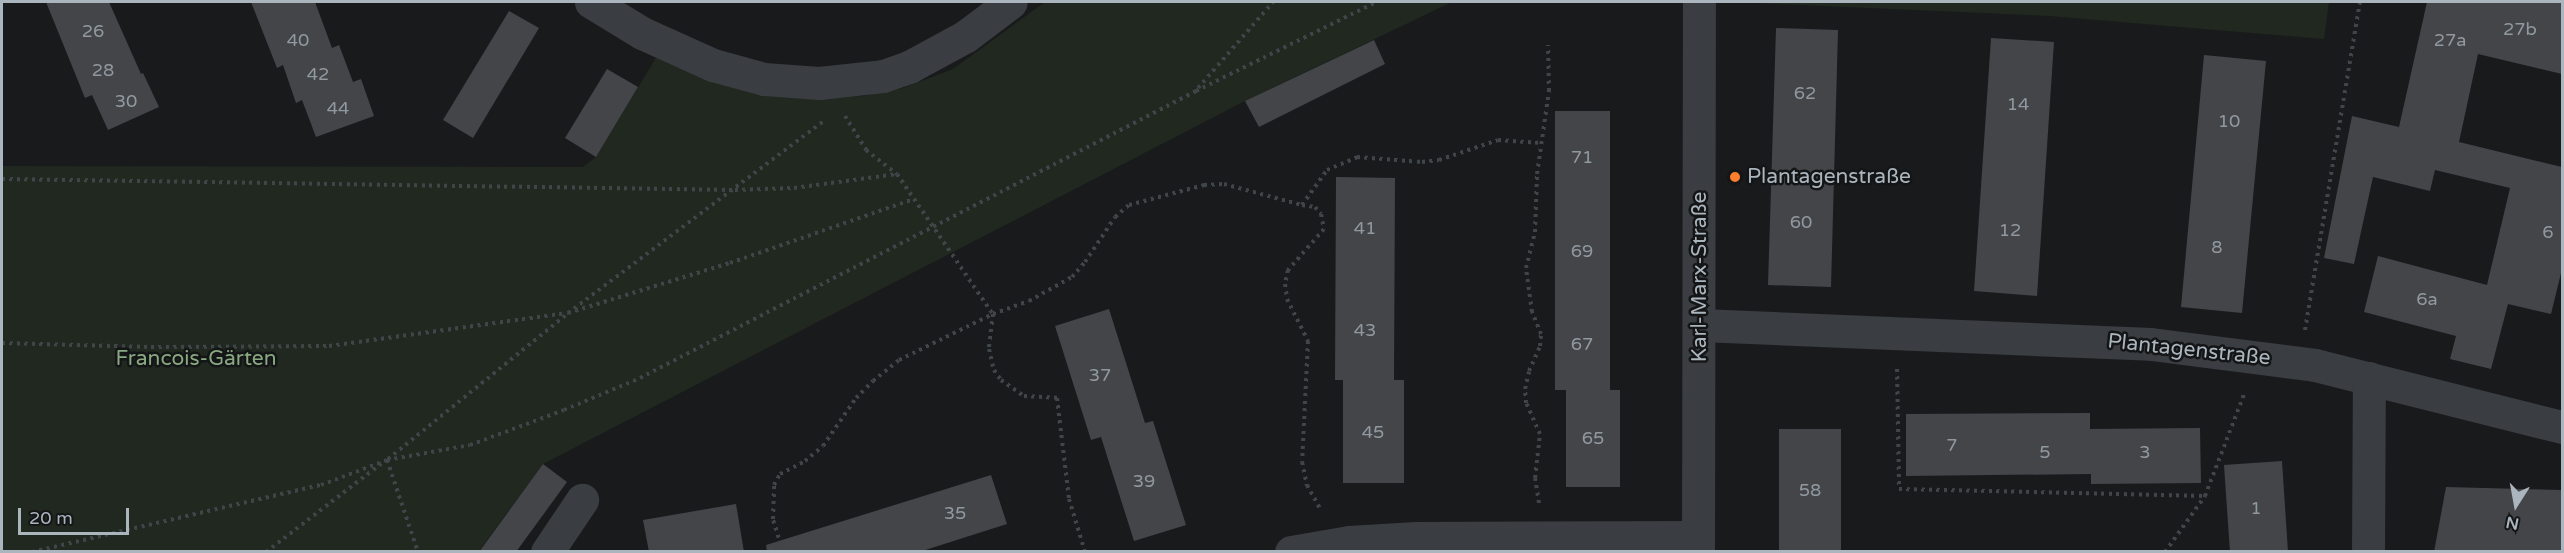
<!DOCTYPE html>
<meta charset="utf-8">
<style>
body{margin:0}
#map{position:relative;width:2564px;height:553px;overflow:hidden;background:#191a1c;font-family:"Varela Round",sans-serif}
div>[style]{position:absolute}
.green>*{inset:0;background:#20281f}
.building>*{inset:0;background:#434549}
.path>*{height:4px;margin-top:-2px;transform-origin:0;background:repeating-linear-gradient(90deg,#404549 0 3px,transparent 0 7.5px)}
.minor>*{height:33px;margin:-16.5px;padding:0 16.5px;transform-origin:16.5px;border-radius:16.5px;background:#3a3d41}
.dots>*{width:16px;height:16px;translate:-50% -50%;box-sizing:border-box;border:3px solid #141517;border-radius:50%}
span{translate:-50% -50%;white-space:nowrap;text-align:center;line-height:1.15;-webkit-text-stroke:5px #141517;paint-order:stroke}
.number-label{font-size:18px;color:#9199a0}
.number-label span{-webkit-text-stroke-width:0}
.poi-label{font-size:21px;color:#abb5bd}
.left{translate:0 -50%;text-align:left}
.street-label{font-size:21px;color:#abb5bd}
.park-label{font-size:21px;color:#89a980}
.frame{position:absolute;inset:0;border:3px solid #abb5bd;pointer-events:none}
.north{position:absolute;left:2486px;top:475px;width:60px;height:60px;-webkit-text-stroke:4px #141517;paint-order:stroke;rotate:191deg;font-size:16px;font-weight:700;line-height:24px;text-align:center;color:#abb5bd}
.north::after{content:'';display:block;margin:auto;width:21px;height:27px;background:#abb5bd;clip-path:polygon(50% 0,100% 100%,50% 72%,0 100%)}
.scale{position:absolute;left:18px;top:508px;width:111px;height:27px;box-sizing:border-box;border:3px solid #abb5bd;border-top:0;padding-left:8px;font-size:18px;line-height:21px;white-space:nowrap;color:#abb5bd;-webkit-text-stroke:4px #141517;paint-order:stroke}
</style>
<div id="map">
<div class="green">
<i style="clip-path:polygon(1045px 2px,1468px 2px,1450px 3px,1245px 101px,543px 464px,479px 551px,2px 552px,2px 166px,583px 167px,596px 157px,657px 56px,700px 77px,757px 95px,807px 99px,863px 96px,903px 88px,953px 69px)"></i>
<i style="clip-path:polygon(1733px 2px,2329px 2px,2324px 39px,2049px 16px)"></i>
</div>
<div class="building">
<i style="clip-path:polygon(46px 2px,109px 2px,141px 74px,143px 73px,159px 107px,108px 130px,92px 95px,85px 98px)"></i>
<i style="clip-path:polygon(251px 2px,315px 2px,332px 48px,339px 45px,353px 82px,361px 79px,374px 116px,316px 137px,302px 100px,296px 103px,283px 65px,277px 68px)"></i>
<i style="clip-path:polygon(2427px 2px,2562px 2px,2562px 74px,2478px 54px,2459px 142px,2562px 167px,2562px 269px,2551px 314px,2508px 304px,2491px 369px,2450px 359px,2456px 336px,2364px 312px,2378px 256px,2487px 285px,2510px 188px,2435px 170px,2430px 191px,2373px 177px,2354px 264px,2324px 258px,2352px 116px,2399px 127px)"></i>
<i style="clip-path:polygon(509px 11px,539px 28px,473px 138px,443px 120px)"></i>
<i style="clip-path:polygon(1776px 28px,1838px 30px,1831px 287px,1768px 285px)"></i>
<i style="clip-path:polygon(1991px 38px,2054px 42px,2037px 296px,1974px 291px)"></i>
<i style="clip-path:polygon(1374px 40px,1385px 64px,1259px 127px,1245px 101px)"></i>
<i style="clip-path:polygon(2204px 55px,2266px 61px,2242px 313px,2181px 307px)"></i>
<i style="clip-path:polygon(607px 69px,638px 87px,596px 157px,565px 138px)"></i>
<i style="clip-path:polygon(1555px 111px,1610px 111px,1610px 390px,1620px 390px,1620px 487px,1566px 487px,1566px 390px,1555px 390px)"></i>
<i style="clip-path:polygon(1336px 177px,1395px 178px,1394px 380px,1404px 380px,1404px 483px,1343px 483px,1343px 380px,1335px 380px)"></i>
<i style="clip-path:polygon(1109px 309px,1145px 423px,1153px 421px,1186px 525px,1134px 541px,1101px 437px,1091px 440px,1055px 326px)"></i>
<i style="clip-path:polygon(2090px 413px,2090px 429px,2200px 428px,2201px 483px,2091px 484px,2091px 474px,1906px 476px,1906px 414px)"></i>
<i style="clip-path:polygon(1779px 429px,1841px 429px,1841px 552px,1779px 552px)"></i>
<i style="clip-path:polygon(2282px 461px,2288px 552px,2230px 552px,2224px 465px)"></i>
<i style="clip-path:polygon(543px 464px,567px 482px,516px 552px,479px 552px)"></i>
<i style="clip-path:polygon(991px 475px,1007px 524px,919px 552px,767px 552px,766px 545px)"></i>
<i style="clip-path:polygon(2446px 487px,2562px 490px,2562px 552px,2434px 552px)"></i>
<i style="clip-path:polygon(736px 504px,744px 552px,649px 552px,643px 520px)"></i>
</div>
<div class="path">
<i style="left:1198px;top:88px;width:114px;rotate:-48.9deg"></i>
<i style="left:845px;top:116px;width:40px;rotate:58deg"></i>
<i style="left:866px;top:150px;width:39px;rotate:38deg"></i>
<i style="left:897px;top:174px;width:170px;rotate:55.6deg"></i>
<i style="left:993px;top:314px;width:35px;rotate:97deg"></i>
<i style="left:989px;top:349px;width:22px;rotate:77deg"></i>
<i style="left:994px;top:370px;width:12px;rotate:55deg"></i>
<i style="left:1001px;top:380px;width:28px;rotate:35deg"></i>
<i style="left:1024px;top:396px;width:33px;rotate:3deg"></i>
<i style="left:1057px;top:398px;width:102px;rotate:83.2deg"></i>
<i style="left:1069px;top:499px;width:55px;rotate:73.2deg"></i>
<i style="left:2px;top:179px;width:733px;rotate:0.86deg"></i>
<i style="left:735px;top:190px;width:59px;rotate:-1.9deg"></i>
<i style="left:794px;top:188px;width:104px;rotate:-7.7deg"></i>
<i style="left:1302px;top:205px;width:13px;rotate:9deg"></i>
<i style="left:1315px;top:207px;width:9px;rotate:49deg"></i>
<i style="left:1321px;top:214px;width:15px;rotate:79deg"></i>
<i style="left:1324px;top:229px;width:55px;rotate:131.3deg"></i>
<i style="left:1288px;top:270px;width:14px;rotate:102deg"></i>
<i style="left:1285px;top:284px;width:15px;rotate:82deg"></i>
<i style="left:1287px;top:299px;width:47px;rotate:63.4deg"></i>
<i style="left:1308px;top:341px;width:121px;rotate:92.8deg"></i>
<i style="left:1302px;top:462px;width:24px;rotate:78deg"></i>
<i style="left:1307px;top:485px;width:29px;rotate:61deg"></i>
<i style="left:2305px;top:330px;width:333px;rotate:-80.5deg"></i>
<i style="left:2px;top:343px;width:149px;rotate:1.5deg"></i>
<i style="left:151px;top:347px;width:178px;rotate:-0.3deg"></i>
<i style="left:329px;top:346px;width:241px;rotate:-7.9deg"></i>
<i style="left:568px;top:313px;width:170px;rotate:-17.2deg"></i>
<i style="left:730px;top:263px;width:195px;rotate:-19.2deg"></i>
<i style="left:1897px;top:369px;width:120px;rotate:89deg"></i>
<i style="left:1899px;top:489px;width:306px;rotate:1.3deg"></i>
<i style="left:388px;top:459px;width:232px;rotate:-39deg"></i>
<i style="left:568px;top:313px;width:321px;rotate:-36.9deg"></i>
<i style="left:387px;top:460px;width:97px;rotate:71.4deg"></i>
<i style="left:1539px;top:503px;width:25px;rotate:-99deg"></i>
<i style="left:1535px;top:478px;width:44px;rotate:-83.5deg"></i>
<i style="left:1540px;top:434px;width:34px;rotate:-114deg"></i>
<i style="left:1526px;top:403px;width:14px;rotate:-94deg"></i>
<i style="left:1525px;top:389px;width:18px;rotate:-77deg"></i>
<i style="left:1529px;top:371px;width:27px;rotate:-66deg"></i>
<i style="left:1540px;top:346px;width:12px;rotate:-85deg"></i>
<i style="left:1541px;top:334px;width:24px;rotate:-112deg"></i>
<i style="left:1532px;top:312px;width:44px;rotate:-97.8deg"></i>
<i style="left:1526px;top:268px;width:37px;rotate:-76deg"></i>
<i style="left:1535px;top:232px;width:58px;rotate:-88deg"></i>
<i style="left:1537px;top:174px;width:84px;rotate:-81.8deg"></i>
<i style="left:1549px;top:91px;width:46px;rotate:-91.2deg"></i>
<i style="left:32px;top:552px;width:297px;rotate:-13.1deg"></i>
<i style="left:321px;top:485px;width:71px;rotate:-20.7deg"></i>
<i style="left:387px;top:460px;width:84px;rotate:-10.2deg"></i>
<i style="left:470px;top:445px;width:100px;rotate:-20.4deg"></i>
<i style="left:564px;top:410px;width:82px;rotate:-22.8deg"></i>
<i style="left:640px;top:378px;width:626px;rotate:-27.3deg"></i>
<i style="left:1196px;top:91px;width:201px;rotate:-26.3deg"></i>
<i style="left:266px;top:552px;width:146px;rotate:-37.5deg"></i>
<i style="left:783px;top:552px;width:34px;rotate:-107deg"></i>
<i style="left:773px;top:519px;width:34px;rotate:-88deg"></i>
<i style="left:774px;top:485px;width:13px;rotate:-61deg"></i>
<i style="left:780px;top:474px;width:28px;rotate:-27deg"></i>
<i style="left:805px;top:461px;width:23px;rotate:-40deg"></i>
<i style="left:823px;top:446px;width:58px;rotate:-55.5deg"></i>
<i style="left:856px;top:398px;width:24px;rotate:-45deg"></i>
<i style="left:873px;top:381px;width:33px;rotate:-39deg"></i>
<i style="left:899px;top:360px;width:105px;rotate:-26.1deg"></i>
<i style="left:993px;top:314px;width:38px;rotate:-20deg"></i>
<i style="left:1029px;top:301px;width:49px;rotate:-29.2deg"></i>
<i style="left:1072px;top:277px;width:20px;rotate:-49deg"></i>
<i style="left:1085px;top:262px;width:54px;rotate:-56.3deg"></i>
<i style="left:1115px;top:217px;width:18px;rotate:-41deg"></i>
<i style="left:1129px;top:205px;width:78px;rotate:-14.9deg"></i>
<i style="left:1204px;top:185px;width:20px;rotate:-3deg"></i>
<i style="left:1224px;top:184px;width:81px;rotate:15.1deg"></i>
<i style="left:1302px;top:205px;width:43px;rotate:-54.5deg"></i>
<i style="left:1327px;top:170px;width:33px;rotate:-23deg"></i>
<i style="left:1357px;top:157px;width:65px;rotate:4.4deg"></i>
<i style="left:1422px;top:162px;width:17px;rotate:-7deg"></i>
<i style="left:1439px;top:160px;width:62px;rotate:-18.7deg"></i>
<i style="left:1498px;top:140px;width:43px;rotate:4deg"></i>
<i style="left:2165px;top:552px;width:69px;rotate:-54.5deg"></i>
<i style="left:2205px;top:496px;width:111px;rotate:-69deg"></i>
</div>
<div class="minor">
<i style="left:591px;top:2px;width:60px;rotate:31.3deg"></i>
<i style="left:642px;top:33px;width:78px;rotate:24.3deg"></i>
<i style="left:713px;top:65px;width:53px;rotate:15.4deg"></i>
<i style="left:764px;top:79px;width:55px;rotate:4.2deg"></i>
<i style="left:819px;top:83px;width:64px;rotate:-6.2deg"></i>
<i style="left:883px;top:76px;width:28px;rotate:-19deg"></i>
<i style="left:909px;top:67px;width:65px;rotate:-28.5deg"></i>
<i style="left:966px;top:36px;width:56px;rotate:-37.1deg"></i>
<i style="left:1700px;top:325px;width:451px;rotate:2.4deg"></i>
<i style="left:2151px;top:344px;width:165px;rotate:7.3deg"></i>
<i style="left:2315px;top:365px;width:255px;rotate:14.1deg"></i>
<i style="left:547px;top:552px;width:63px;rotate:-56.1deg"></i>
<i style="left:1291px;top:552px;width:59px;rotate:-9.8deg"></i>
<i style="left:1349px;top:542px;width:67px;rotate:-3.4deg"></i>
<i style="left:1416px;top:538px;width:282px;rotate:-0.2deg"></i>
<i style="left:1698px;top:552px;width:550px;rotate:-89.9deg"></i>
<i style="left:2368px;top:552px;width:174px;rotate:-89.7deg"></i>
</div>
<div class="dots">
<i style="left:1735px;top:177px;background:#ff7e2e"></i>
</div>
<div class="number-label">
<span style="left:2520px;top:29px">27b</span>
<span style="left:93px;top:31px">26</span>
<span style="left:298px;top:40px">40</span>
<span style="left:2450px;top:40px">27a</span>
<span style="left:103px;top:70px">28</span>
<span style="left:318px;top:74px">42</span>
<span style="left:1805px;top:93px">62</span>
<span style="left:126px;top:101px">30</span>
<span style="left:2018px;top:104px">14</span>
<span style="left:338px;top:108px">44</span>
<span style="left:2229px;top:121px">10</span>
<span style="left:1582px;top:157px">71</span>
<span style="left:1801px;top:222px">60</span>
<span style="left:1365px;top:228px">41</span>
<span style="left:2010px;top:230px">12</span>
<span style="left:2548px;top:232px">6</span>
<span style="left:2217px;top:247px">8</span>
<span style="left:1582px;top:251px">69</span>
<span style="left:2427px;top:299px">6a</span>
<span style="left:1365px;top:330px">43</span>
<span style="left:1582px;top:344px">67</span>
<span style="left:1100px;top:375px">37</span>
<span style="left:1373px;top:432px">45</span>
<span style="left:1593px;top:438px">65</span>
<span style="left:1952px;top:445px">7</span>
<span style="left:2045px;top:452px">5</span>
<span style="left:2145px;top:452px">3</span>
<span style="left:1144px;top:481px">39</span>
<span style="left:1810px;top:490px">58</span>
<span style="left:2256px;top:508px">1</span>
<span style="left:955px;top:513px">35</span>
</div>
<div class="poi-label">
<span class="left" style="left:1747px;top:177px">Plantagenstraße</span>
</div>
<div class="street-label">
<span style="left:1700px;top:277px;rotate:-90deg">Karl-Marx-Straße</span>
<span style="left:2189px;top:350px;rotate:6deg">Plantagenstraße</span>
</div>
<div class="park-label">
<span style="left:196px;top:359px">Francois-Gärten</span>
</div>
<div class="frame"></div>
<div class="north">N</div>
<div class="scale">20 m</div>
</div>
